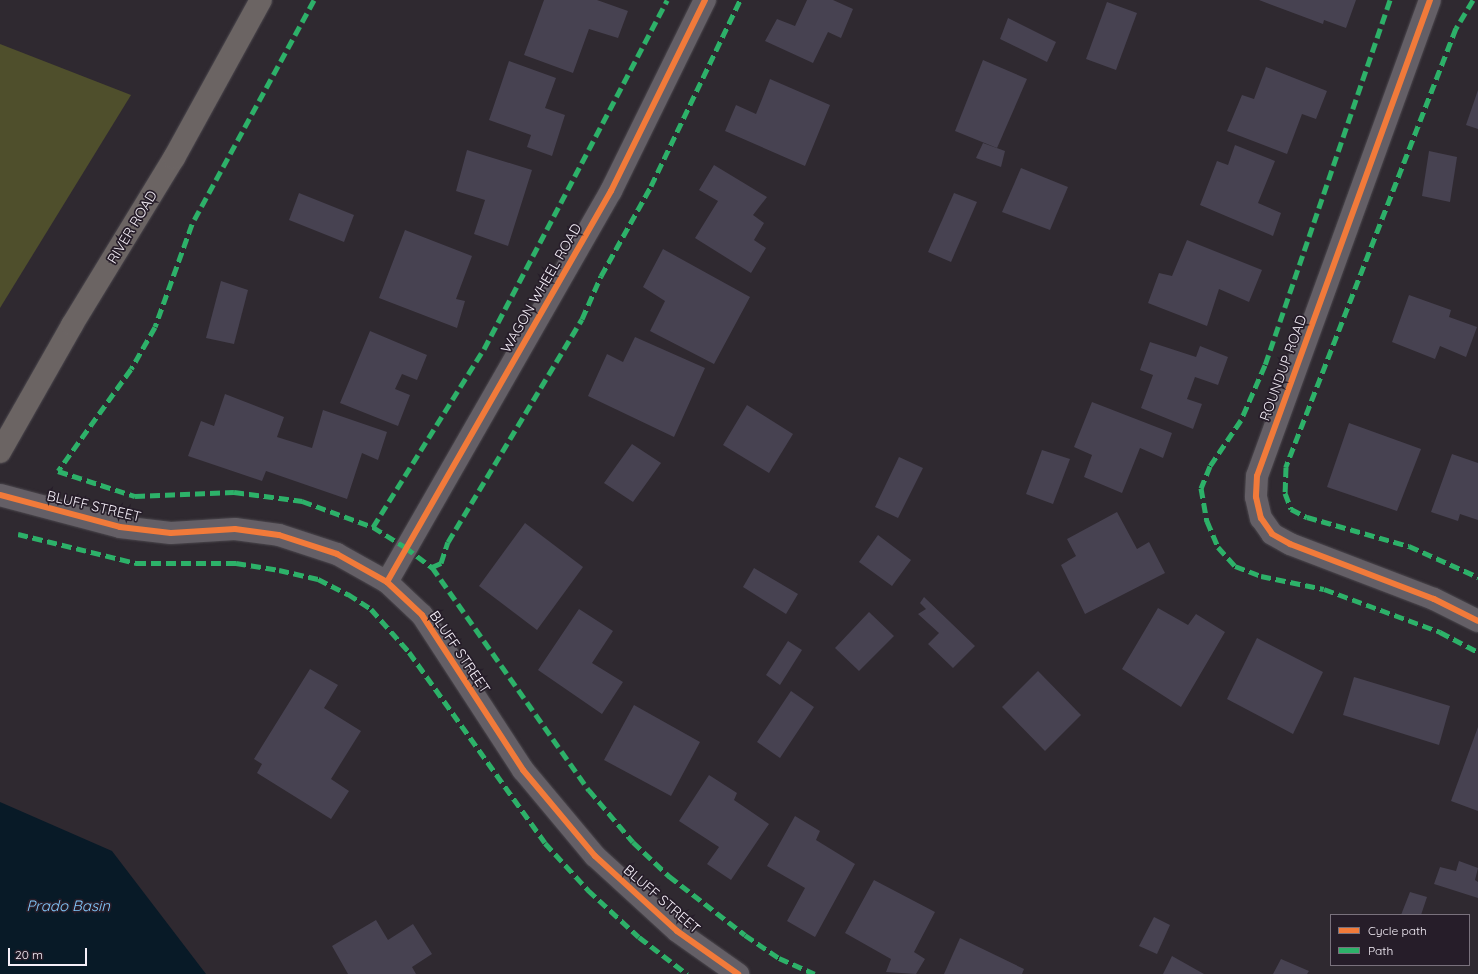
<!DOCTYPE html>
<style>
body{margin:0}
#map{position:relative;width:1478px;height:974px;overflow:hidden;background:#2f2930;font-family:Quicksand,sans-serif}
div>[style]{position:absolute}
.green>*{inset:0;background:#4f4f2c}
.water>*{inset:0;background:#081a27}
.building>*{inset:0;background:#474251}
.roads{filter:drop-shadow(0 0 1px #4b474d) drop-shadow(0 0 1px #4b474d)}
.street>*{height:22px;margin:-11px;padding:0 11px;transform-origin:11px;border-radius:11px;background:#645f66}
.primary>*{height:22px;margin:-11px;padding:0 11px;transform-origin:11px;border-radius:11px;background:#6b6463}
.quiet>*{height:5px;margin-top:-2.5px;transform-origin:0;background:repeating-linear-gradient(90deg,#2db169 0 10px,transparent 0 15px)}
.cycleway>*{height:6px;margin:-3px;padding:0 3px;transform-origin:3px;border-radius:3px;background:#f17a3a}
span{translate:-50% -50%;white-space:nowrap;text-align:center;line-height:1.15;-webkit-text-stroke:3.5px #261d29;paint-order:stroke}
.street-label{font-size:14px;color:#f5eff8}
.water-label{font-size:15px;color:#83cafd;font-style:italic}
.legend{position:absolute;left:1330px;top:914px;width:140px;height:52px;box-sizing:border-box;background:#261d29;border:1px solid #79717c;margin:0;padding:5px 7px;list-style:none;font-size:12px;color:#f5eff8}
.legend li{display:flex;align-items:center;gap:8px;height:20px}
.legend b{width:20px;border:1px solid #79717c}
.scale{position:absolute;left:8px;top:948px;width:79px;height:18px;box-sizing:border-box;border:2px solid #f5eff8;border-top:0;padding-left:5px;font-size:12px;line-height:14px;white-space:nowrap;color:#f5eff8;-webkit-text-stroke:3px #261d29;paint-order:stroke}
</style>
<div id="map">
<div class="green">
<i style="clip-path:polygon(0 44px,131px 95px,0 308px)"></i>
</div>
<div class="water">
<i style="clip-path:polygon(0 802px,112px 851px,206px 974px,0 974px)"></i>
</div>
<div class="building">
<i style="clip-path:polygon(544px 0,597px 0,628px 11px,618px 38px,589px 29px,573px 73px,524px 55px)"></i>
<i style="clip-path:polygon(807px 0,833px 0,853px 9px,841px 38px,828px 32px,813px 63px,765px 41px,777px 19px,795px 26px)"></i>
<i style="clip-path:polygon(1259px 0,1356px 0,1346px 28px,1324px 20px,1323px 24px)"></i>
<i style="clip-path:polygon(1107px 2px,1137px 13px,1116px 70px,1086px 59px)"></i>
<i style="clip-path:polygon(1008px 18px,1056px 42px,1047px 62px,1000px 39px)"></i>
<i style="clip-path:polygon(983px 60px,1027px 79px,997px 148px,955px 131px)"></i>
<i style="clip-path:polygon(509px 61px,556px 78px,545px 108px,565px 115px,552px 156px,527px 147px,531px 135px,489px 120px)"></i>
<i style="clip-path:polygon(1266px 67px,1327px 91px,1316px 119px,1302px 114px,1287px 154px,1227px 131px,1242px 95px,1254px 99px)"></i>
<i style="clip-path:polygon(770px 79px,830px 105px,805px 166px,725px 131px,736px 105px,756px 114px)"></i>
<i style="clip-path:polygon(1478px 90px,1478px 129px,1466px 125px)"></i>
<i style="clip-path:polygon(983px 143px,1005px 151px,1001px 167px,976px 158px)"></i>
<i style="clip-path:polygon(1235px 145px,1275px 161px,1258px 203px,1281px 213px,1273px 236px,1200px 205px,1217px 161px,1228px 165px)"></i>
<i style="clip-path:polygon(467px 150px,532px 170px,508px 246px,474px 234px,485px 200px,456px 191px)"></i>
<i style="clip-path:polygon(1429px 151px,1457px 157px,1450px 202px,1422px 196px)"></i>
<i style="clip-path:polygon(714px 165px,767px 197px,753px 215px,764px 223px,754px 240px,766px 248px,751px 273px,695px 238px,718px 201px,699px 190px)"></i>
<i style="clip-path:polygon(1021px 168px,1068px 187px,1050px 230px,1002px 212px)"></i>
<i style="clip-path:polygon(299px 193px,354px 215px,344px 242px,289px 220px)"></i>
<i style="clip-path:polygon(954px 193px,977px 202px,951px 262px,928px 252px)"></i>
<i style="clip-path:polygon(405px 230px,472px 256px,456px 299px,465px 301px,457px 328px,379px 298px)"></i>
<i style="clip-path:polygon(1187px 240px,1262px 270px,1249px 302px,1219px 289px,1207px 326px,1148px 303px,1159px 273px,1172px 276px)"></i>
<i style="clip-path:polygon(663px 249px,750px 297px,714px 364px,650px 331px,665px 301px,643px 287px)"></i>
<i style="clip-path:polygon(221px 281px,248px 290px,234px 344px,206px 338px)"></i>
<i style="clip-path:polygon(1409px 295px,1451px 310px,1449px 317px,1477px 327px,1466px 357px,1440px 346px,1435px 359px,1392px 342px)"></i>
<i style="clip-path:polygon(370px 331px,427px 355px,417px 380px,402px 374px,395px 389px,410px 395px,398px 426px,340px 403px)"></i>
<i style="clip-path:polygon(635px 337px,705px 368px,674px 437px,588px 396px,607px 354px,623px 362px)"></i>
<i style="clip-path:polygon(1150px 342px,1196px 357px,1200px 346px,1228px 357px,1218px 385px,1195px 377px,1187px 399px,1202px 404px,1193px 429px,1141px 408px,1153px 375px,1140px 370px)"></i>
<i style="clip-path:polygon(225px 394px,284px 417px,277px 437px,312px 448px,323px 410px,387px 432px,378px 460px,362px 453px,347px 499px,266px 471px,262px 481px,188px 456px,201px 421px,214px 426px)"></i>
<i style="clip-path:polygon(1092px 402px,1172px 433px,1163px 458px,1140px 448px,1122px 493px,1084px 477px,1092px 455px,1074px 447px)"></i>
<i style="clip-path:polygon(747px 405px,793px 434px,769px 473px,723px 445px)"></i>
<i style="clip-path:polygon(1349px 423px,1421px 449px,1397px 511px,1327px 487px)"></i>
<i style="clip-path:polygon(632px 444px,661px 463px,633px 502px,604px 483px)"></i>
<i style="clip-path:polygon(1042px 450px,1070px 459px,1053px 504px,1026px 494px)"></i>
<i style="clip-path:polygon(1452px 454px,1478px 463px,1478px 520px,1460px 514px,1458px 521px,1431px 512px)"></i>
<i style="clip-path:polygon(899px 457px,923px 468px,898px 518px,875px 507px)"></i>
<i style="clip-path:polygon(1117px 512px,1137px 549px,1149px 542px,1165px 573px,1085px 614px,1061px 565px,1076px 556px,1067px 539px)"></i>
<i style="clip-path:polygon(525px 523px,583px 567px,537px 630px,479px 586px)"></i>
<i style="clip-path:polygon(878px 535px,911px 560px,892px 586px,859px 562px)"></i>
<i style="clip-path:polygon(754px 568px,798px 594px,786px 614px,743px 587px)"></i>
<i style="clip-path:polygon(924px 597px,975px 646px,953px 668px,928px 644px,939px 633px,918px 614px,926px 609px,920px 603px)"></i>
<i style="clip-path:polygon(1158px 608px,1188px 625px,1196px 614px,1225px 632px,1181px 707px,1122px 669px)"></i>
<i style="clip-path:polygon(579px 609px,613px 631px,592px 663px,623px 682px,602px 714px,538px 670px)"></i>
<i style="clip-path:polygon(869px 612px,894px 636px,859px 671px,835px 648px)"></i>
<i style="clip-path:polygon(1257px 638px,1323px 672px,1293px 734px,1227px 699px)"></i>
<i style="clip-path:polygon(788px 641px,802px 650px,780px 685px,766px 675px)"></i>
<i style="clip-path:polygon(310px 669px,338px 685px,324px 708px,361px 731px,331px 779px,349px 791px,331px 819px,257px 773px,262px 764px,254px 759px)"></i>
<i style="clip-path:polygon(1038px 671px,1081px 715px,1045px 751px,1002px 707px)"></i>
<i style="clip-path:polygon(1354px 677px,1450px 706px,1439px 745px,1343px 715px)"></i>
<i style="clip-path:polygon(791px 691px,814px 707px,780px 758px,757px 742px)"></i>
<i style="clip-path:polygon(634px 705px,700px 742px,671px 796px,604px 760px)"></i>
<i style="clip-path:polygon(1478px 727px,1478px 811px,1451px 801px)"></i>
<i style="clip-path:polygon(709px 775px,737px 793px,734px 800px,769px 824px,731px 880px,707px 864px,719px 847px,679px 821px)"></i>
<i style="clip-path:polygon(795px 816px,820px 831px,816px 840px,855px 864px,815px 937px,787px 921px,805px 888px,767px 866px)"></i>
<i style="clip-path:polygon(1459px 861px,1478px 868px,1475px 880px,1478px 882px,1478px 898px,1434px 884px,1440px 867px,1456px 871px)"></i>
<i style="clip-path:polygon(874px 880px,935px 912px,914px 952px,925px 959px,916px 974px,886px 972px,891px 959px,845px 933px)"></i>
<i style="clip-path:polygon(1410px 892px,1427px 897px,1421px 915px,1401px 915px)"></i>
<i style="clip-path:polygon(1154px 917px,1170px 925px,1157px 954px,1139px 946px)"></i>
<i style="clip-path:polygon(376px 920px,388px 940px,413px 924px,432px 954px,412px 967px,416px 974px,348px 974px,332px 946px)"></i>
<i style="clip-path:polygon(960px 938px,1024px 969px,1022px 974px,944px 974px)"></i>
<i style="clip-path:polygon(1172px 956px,1204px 974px,1163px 974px)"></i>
<i style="clip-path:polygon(1281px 959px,1309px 971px,1307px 974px,1273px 974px)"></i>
</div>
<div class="roads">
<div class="street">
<i style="left:1430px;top:0;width:506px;rotate:109.97deg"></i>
<i style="left:1257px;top:476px;width:21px;rotate:93deg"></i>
<i style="left:1256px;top:497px;width:22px;rotate:77deg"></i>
<i style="left:1261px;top:518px;width:19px;rotate:55deg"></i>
<i style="left:1272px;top:534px;width:21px;rotate:29deg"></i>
<i style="left:1290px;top:544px;width:154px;rotate:20.9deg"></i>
<i style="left:1434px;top:599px;width:49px;rotate:26.6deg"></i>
<i style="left:0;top:495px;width:124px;rotate:14.9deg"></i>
<i style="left:120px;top:527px;width:51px;rotate:6.7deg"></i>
<i style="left:171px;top:533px;width:64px;rotate:-3.6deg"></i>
<i style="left:235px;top:529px;width:44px;rotate:7.8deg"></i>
<i style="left:279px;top:535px;width:61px;rotate:18.1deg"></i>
<i style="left:337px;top:554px;width:57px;rotate:29.2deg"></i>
<i style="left:387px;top:582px;width:48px;rotate:43.3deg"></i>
<i style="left:422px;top:615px;width:185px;rotate:56.9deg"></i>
<i style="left:523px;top:770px;width:112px;rotate:50.1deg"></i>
<i style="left:595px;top:856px;width:111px;rotate:42.4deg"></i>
<i style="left:677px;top:931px;width:75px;rotate:35.2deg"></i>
<i style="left:387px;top:582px;width:451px;rotate:-60.2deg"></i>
<i style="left:611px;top:191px;width:213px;rotate:-63.8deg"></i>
</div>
<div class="primary">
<i style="left:0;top:452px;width:146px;rotate:-60.4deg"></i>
<i style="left:72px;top:325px;width:196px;rotate:-58.6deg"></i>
<i style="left:174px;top:158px;width:180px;rotate:-61.2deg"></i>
</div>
</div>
<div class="quiet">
<i style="left:314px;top:0;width:255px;rotate:118.6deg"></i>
<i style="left:192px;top:224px;width:109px;rotate:109.8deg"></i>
<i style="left:155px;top:327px;width:48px;rotate:119.7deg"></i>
<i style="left:131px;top:369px;width:125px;rotate:125.6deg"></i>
<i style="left:58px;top:471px;width:81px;rotate:18deg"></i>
<i style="left:135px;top:496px;width:99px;rotate:-2.3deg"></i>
<i style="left:234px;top:492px;width:69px;rotate:7.5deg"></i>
<i style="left:302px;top:501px;width:76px;rotate:20.1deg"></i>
<i style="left:373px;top:527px;width:38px;rotate:32deg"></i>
<i style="left:405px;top:547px;width:34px;rotate:37deg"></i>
<i style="left:432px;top:567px;width:273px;rotate:54.9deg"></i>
<i style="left:589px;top:790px;width:68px;rotate:49.8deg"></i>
<i style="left:633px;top:842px;width:50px;rotate:43.4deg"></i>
<i style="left:669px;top:876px;width:96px;rotate:37.8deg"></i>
<i style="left:745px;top:935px;width:41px;rotate:34.1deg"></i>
<i style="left:779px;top:958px;width:39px;rotate:24deg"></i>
<i style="left:1390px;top:0;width:386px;rotate:108.9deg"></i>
<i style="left:1265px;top:365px;width:60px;rotate:113.6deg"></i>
<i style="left:1241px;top:420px;width:55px;rotate:124deg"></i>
<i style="left:1210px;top:466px;width:24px;rotate:112deg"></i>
<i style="left:1201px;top:488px;width:34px;rotate:80deg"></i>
<i style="left:1207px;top:521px;width:28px;rotate:67deg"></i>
<i style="left:1218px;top:547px;width:25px;rotate:48deg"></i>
<i style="left:1235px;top:566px;width:28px;rotate:21deg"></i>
<i style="left:1261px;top:576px;width:64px;rotate:11.7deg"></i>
<i style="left:1324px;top:589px;width:124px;rotate:20.3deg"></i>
<i style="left:1440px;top:632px;width:43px;rotate:27.8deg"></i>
<i style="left:1473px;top:0;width:33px;rotate:121deg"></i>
<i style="left:1456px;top:28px;width:471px;rotate:111.2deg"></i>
<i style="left:1286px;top:467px;width:26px;rotate:92deg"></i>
<i style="left:1285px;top:493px;width:17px;rotate:69deg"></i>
<i style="left:1291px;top:509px;width:18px;rotate:27deg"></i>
<i style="left:1307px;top:517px;width:106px;rotate:15.9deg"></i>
<i style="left:1409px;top:546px;width:76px;rotate:24.2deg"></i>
<i style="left:373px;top:527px;width:210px;rotate:-58.1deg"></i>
<i style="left:484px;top:349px;width:394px;rotate:-62.3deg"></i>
<i style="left:18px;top:534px;width:122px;rotate:13.8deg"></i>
<i style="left:136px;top:563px;width:100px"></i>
<i style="left:236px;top:563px;width:44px;rotate:9.2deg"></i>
<i style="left:279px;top:570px;width:40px;rotate:13deg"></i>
<i style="left:318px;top:579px;width:34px;rotate:27deg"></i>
<i style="left:348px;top:594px;width:27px;rotate:33deg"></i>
<i style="left:371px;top:609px;width:57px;rotate:48.5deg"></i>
<i style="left:409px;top:652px;width:234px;rotate:54.5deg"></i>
<i style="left:545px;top:843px;width:64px;rotate:47.5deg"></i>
<i style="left:588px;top:890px;width:69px;rotate:42.7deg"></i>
<i style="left:639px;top:937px;width:61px;rotate:37.6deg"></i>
<i style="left:432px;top:567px;width:10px;rotate:-24deg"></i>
<i style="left:441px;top:563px;width:22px;rotate:-72deg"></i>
<i style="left:448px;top:542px;width:260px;rotate:-59deg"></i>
<i style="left:582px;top:319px;width:47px;rotate:-66.2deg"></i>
<i style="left:601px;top:276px;width:103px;rotate:-60.9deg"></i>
<i style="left:651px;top:186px;width:206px;rotate:-64.4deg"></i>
</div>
<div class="cycleway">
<i style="left:1430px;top:0;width:506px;rotate:109.97deg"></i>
<i style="left:1257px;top:476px;width:21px;rotate:93deg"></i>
<i style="left:1256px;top:497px;width:22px;rotate:77deg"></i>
<i style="left:1261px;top:518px;width:19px;rotate:55deg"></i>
<i style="left:1272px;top:534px;width:21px;rotate:29deg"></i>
<i style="left:1290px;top:544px;width:154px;rotate:20.9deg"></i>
<i style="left:1434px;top:599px;width:49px;rotate:26.6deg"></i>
<i style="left:0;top:495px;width:124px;rotate:14.9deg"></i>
<i style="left:120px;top:527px;width:51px;rotate:6.7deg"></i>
<i style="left:171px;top:533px;width:64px;rotate:-3.6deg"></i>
<i style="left:235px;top:529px;width:44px;rotate:7.8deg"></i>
<i style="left:279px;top:535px;width:61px;rotate:18.1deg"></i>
<i style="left:337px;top:554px;width:57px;rotate:29.2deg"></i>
<i style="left:387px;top:582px;width:48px;rotate:43.3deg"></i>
<i style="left:422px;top:615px;width:185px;rotate:56.9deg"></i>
<i style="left:523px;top:770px;width:112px;rotate:50.1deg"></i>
<i style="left:595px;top:856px;width:111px;rotate:42.4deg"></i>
<i style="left:677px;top:931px;width:75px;rotate:35.2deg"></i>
<i style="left:387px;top:582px;width:451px;rotate:-60.2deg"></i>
<i style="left:611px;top:191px;width:213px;rotate:-63.8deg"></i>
</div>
<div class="street-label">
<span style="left:132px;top:227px;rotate:-59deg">RIVER ROAD</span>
<span style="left:541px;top:288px;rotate:-60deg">WAGON WHEEL ROAD</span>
<span style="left:1283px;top:368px;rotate:-70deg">ROUNDUP ROAD</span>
<span style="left:94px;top:506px;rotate:13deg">BLUFF STREET</span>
<span style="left:460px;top:652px;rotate:56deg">BLUFF STREET</span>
<span style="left:662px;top:899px;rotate:41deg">BLUFF STREET</span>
</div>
<div class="water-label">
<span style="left:68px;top:906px">Prado Basin</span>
</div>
<ul class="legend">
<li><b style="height:5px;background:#f17a3a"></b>Cycle path</li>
<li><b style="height:5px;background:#2db169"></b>Path</li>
</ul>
<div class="scale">20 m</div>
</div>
